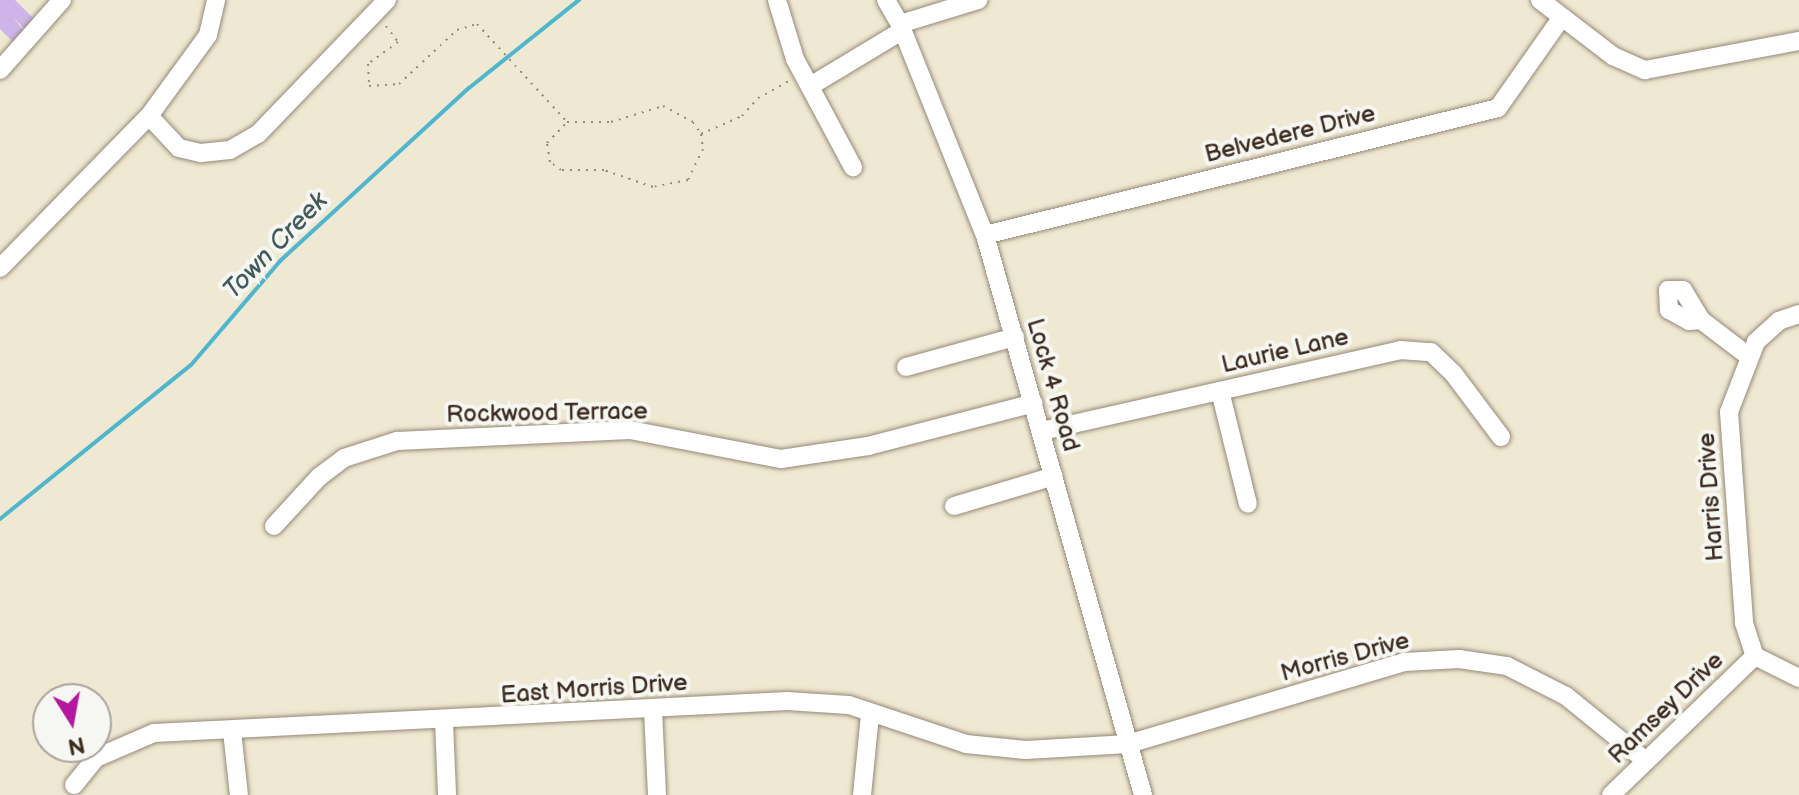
<!DOCTYPE html>
<style>
body{margin:0}
#map{position:relative;width:1799px;height:795px;overflow:hidden;background:#efe8d2;font-family:"Balsamiq Sans",sans-serif}
div>[style]{position:absolute}
.stream>*{height:4px;margin:-2px;padding:0 2px;transform-origin:2px;border-radius:2px;background:#4fb6ce}
.building>*{inset:0;background:#ceb4e8}
.path>*{height:2px;margin-top:-1px;transform-origin:0;background:repeating-linear-gradient(90deg,#958978 0 2px,transparent 0 8px)}
.roads{filter:drop-shadow(0 0 2px #958978) drop-shadow(0 0 2px #958978)}
.minor>*{height:18px;margin:-9px;padding:0 9px;transform-origin:9px;border-radius:9px;background:#fff}
span{translate:-50% -50%;white-space:nowrap;text-align:center;line-height:1.15;-webkit-text-stroke:8px #f6f6f2;paint-order:stroke}
.street-label{font-size:24px;color:#3b2a1e}
.water-label{font-size:26px;color:#425b5c;font-style:italic}
.north{position:absolute;left:32px;top:683px;width:80px;height:80px;box-sizing:border-box;background:#f6f6f2;border:2px solid #aba49d;border-radius:50%;rotate:169deg;font-size:22px;font-weight:700;line-height:32px;text-align:center;color:#3b2a1e}
.north::after{content:'';display:block;margin:auto;width:28px;height:36px;background:#b5179e;clip-path:polygon(50% 0,100% 100%,50% 72%,0 100%)}
</style>
<div id="map">
<div class="stream">
<i style="left:0;top:519px;width:245px;rotate:-38.9deg"></i>
<i style="left:191px;top:365px;width:137px;rotate:-49.4deg"></i>
<i style="left:280px;top:261px;width:256px;rotate:-42.5deg"></i>
<i style="left:469px;top:88px;width:141px;rotate:-38.7deg"></i>
</div>
<div class="building">
<i style="clip-path:polygon(0 0,15px 0,38px 23px,28px 33px,13px 17px,26px 34px,16px 45px,0 29px)"></i>
</div>
<div class="path">
<i style="left:386px;top:26px;width:20px;rotate:53deg"></i>
<i style="left:398px;top:42px;width:37px;rotate:144deg"></i>
<i style="left:368px;top:64px;width:22px;rotate:87deg"></i>
<i style="left:369px;top:86px;width:30px;rotate:-4deg"></i>
<i style="left:399px;top:84px;width:79px;rotate:-43deg"></i>
<i style="left:457px;top:30px;width:21px;rotate:-17deg"></i>
<i style="left:477px;top:24px;width:133px;rotate:47.4deg"></i>
<i style="left:663px;top:106px;width:34px;rotate:28deg"></i>
<i style="left:693px;top:122px;width:14px;rotate:56deg"></i>
<i style="left:701px;top:134px;width:15px;rotate:82deg"></i>
<i style="left:703px;top:149px;width:34px;rotate:116deg"></i>
<i style="left:688px;top:180px;width:36px;rotate:169deg"></i>
<i style="left:653px;top:187px;width:52px;rotate:-160.9deg"></i>
<i style="left:604px;top:170px;width:43px;rotate:180deg"></i>
<i style="left:561px;top:170px;width:14px;rotate:-144deg"></i>
<i style="left:550px;top:162px;width:19px;rotate:-99deg"></i>
<i style="left:547px;top:143px;width:29px;rotate:-46deg"></i>
<i style="left:567px;top:122px;width:44px"></i>
<i style="left:611px;top:122px;width:54px;rotate:-17.1deg"></i>
<i style="left:701px;top:134px;width:45px;rotate:-23.7deg"></i>
<i style="left:742px;top:116px;width:24px;rotate:-48deg"></i>
<i style="left:758px;top:98px;width:35px;rotate:-29deg"></i>
</div>
<div class="roads">
<div class="minor">
<i style="left:777px;top:0;width:62px;rotate:73deg"></i>
<i style="left:795px;top:59px;width:123px;rotate:61.8deg"></i>
<i style="left:886px;top:0;width:28px;rotate:60deg"></i>
<i style="left:900px;top:24px;width:227px;rotate:68.1deg"></i>
<i style="left:985px;top:235px;width:582px;rotate:74.24deg"></i>
<i style="left:1540px;top:0;width:92px;rotate:37.5deg"></i>
<i style="left:1613px;top:56px;width:35px;rotate:24deg"></i>
<i style="left:1645px;top:70px;width:157px;rotate:-10.7deg"></i>
<i style="left:900px;top:24px;width:82px;rotate:-17.1deg"></i>
<i style="left:0;top:70px;width:94px;rotate:-48.5deg"></i>
<i style="left:812px;top:85px;width:106px;rotate:-31.1deg"></i>
<i style="left:149px;top:116px;width:44px;rotate:46.8deg"></i>
<i style="left:179px;top:148px;width:23px;rotate:13deg"></i>
<i style="left:201px;top:153px;width:29px;rotate:-6deg"></i>
<i style="left:230px;top:150px;width:32px;rotate:-30deg"></i>
<i style="left:258px;top:134px;width:186px;rotate:-46.1deg"></i>
<i style="left:985px;top:235px;width:528px;rotate:-13.9deg"></i>
<i style="left:1498px;top:108px;width:111px;rotate:-54.9deg"></i>
<i style="left:0;top:268px;width:213px;rotate:-45.6deg"></i>
<i style="left:149px;top:116px;width:100px;rotate:-53.9deg"></i>
<i style="left:208px;top:35px;width:36px;rotate:-77deg"></i>
<i style="left:1799px;top:314px;width:21px;rotate:161deg"></i>
<i style="left:1779px;top:321px;width:31px;rotate:138deg"></i>
<i style="left:1756px;top:342px;width:75px;rotate:111.1deg"></i>
<i style="left:1729px;top:412px;width:212px;rotate:85.9deg"></i>
<i style="left:1744px;top:623px;width:35px;rotate:72deg"></i>
<i style="left:1755px;top:656px;width:49px;rotate:26.6deg"></i>
<i style="left:1701px;top:320px;width:12px;rotate:175deg"></i>
<i style="left:1689px;top:321px;width:23px;rotate:-151deg"></i>
<i style="left:1669px;top:310px;width:20px;rotate:-93deg"></i>
<i style="left:1668px;top:290px;width:15px"></i>
<i style="left:1683px;top:290px;width:35px;rotate:59deg"></i>
<i style="left:1701px;top:320px;width:58px;rotate:37.3deg"></i>
<i style="left:906px;top:367px;width:113px;rotate:-15.4deg"></i>
<i style="left:1220px;top:391px;width:116px;rotate:76.1deg"></i>
<i style="left:1042px;top:431px;width:367px;rotate:-12.7deg"></i>
<i style="left:1400px;top:350px;width:31px;rotate:4deg"></i>
<i style="left:1431px;top:352px;width:30px;rotate:44deg"></i>
<i style="left:1453px;top:373px;width:80px;rotate:53.1deg"></i>
<i style="left:954px;top:506px;width:104px;rotate:-16.7deg"></i>
<i style="left:274px;top:526px;width:67px;rotate:-47.4deg"></i>
<i style="left:319px;top:477px;width:31px;rotate:-37deg"></i>
<i style="left:344px;top:458px;width:56px;rotate:-17.8deg"></i>
<i style="left:397px;top:441px;width:233px;rotate:-2.7deg"></i>
<i style="left:630px;top:430px;width:154px;rotate:10.9deg"></i>
<i style="left:781px;top:459px;width:88px;rotate:-8.5deg"></i>
<i style="left:868px;top:446px;width:171px;rotate:-14.5deg"></i>
<i style="left:653px;top:710px;width:85px;rotate:87.3deg"></i>
<i style="left:444px;top:722px;width:73px;rotate:87.6deg"></i>
<i style="left:232px;top:731px;width:64px;rotate:83.8deg"></i>
<i style="left:74px;top:785px;width:35px;rotate:-51deg"></i>
<i style="left:96px;top:758px;width:63px;rotate:-23.3deg"></i>
<i style="left:154px;top:733px;width:634px;rotate:-2.89deg"></i>
<i style="left:787px;top:701px;width:62px;rotate:3.7deg"></i>
<i style="left:849px;top:705px;width:123px;rotate:18.4deg"></i>
<i style="left:966px;top:744px;width:60px;rotate:5.7deg"></i>
<i style="left:1026px;top:750px;width:102px;rotate:-3.4deg"></i>
<i style="left:1128px;top:744px;width:288px;rotate:-16.5deg"></i>
<i style="left:1404px;top:662px;width:55px;rotate:-3.1deg"></i>
<i style="left:1459px;top:659px;width:49px;rotate:8.3deg"></i>
<i style="left:1507px;top:666px;width:66px;rotate:27deg"></i>
<i style="left:1566px;top:696px;width:103px;rotate:39.1deg"></i>
<i style="left:862px;top:795px;width:80px;rotate:-84.3deg"></i>
<i style="left:1611px;top:795px;width:200px;rotate:-44deg"></i>
</div>
</div>
<div class="street-label">
<span style="left:1290px;top:134px;rotate:-14deg">Belvedere Drive</span>
<span style="left:1285px;top:351px;rotate:-13deg">Laurie Lane</span>
<span style="left:1053px;top:385px;rotate:74deg">Lock 4 Road</span>
<span style="left:547px;top:413px;rotate:-1deg">Rockwood Terrace</span>
<span style="left:1711px;top:497px;rotate:-94deg">Harris Drive</span>
<span style="left:1345px;top:657px;rotate:-15deg">Morris Drive</span>
<span style="left:594px;top:689px;rotate:-4deg">East Morris Drive</span>
<span style="left:1666px;top:708px;rotate:-44deg">Ramsey Drive</span>
</div>
<div class="water-label">
<span style="left:276px;top:246px;rotate:-46deg">Town Creek</span>
</div>
<div class="north">N</div>
</div>
